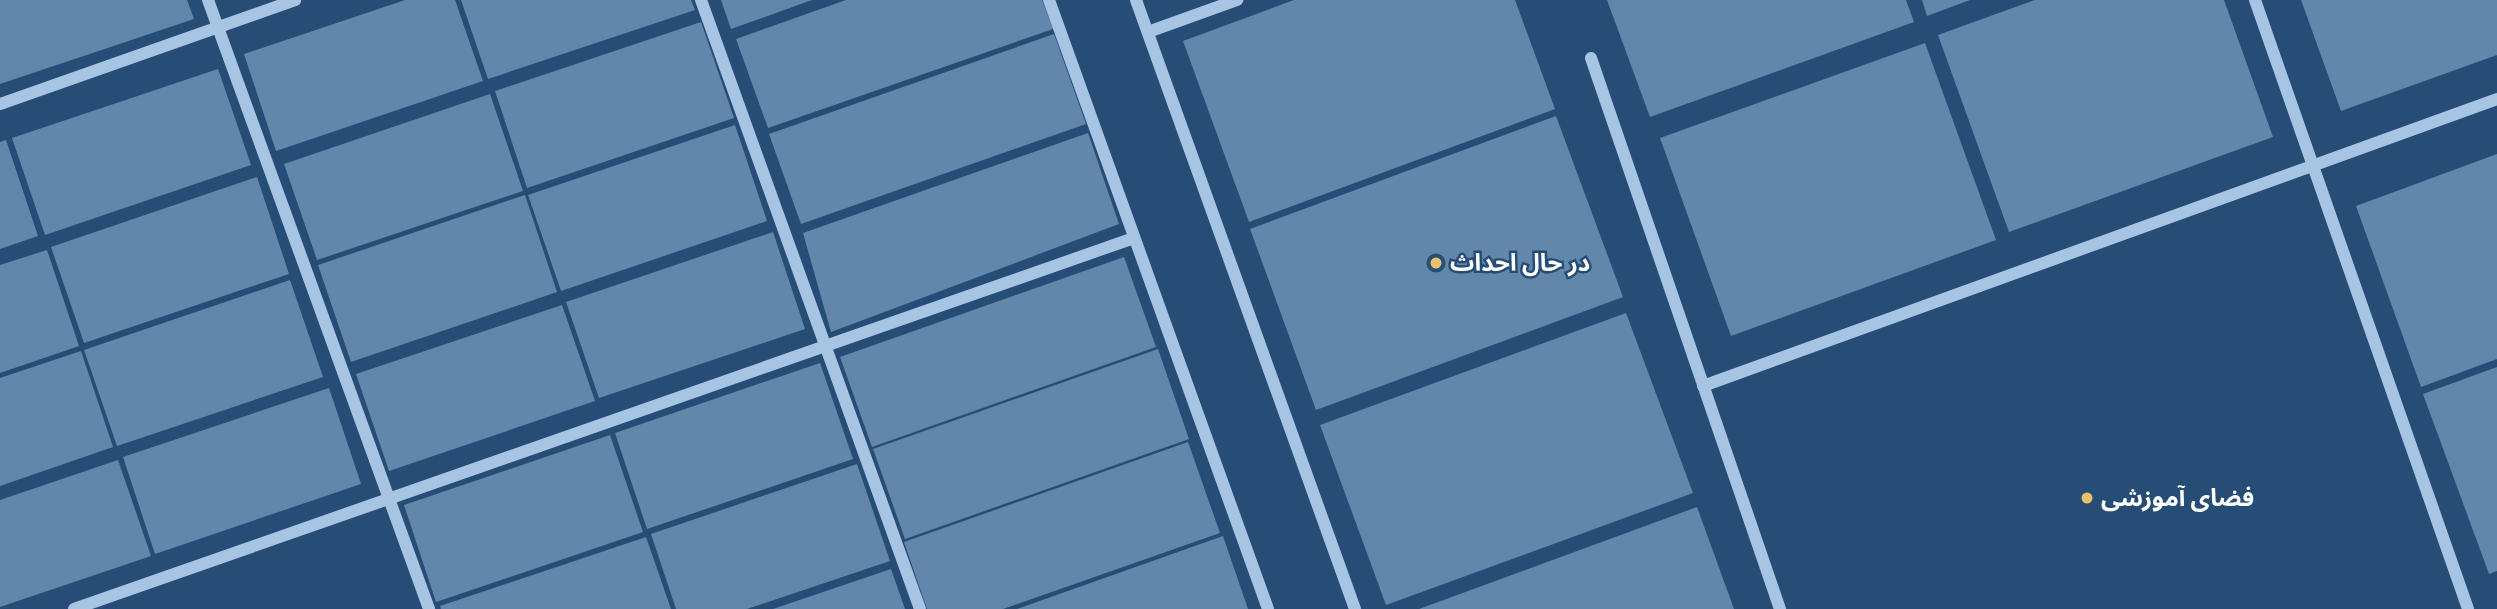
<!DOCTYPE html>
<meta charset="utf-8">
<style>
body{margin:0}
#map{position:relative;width:2497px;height:609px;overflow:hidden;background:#264d76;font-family:"Archivo Narrow","Noto Sans Arabic",sans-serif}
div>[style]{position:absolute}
.building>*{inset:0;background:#6387ab}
.minor>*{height:12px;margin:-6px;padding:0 6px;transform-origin:6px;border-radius:6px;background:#a7c5e2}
.dots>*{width:19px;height:19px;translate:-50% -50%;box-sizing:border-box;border:4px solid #264d76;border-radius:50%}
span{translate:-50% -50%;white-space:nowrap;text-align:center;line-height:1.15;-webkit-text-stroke:5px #264d76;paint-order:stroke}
.poi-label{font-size:24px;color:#fff;font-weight:700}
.left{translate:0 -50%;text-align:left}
</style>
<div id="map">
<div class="building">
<i style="clip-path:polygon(0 0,187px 0,194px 19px,0 84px)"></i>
<i style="clip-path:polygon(405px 0,455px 0,483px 81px,276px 151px,244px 54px)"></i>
<i style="clip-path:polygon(461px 0,691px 0,695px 10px,488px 79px)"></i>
<i style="clip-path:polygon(721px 0,812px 0,731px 29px)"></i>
<i style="clip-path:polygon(846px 0,1042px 0,1053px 29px,768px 128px,736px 39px)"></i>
<i style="clip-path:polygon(1294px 0,1515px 0,1555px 109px,1249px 222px,1183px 41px)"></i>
<i style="clip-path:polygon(1607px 0,1906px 0,1914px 22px,1650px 117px)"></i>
<i style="clip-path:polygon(1922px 0,1970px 0,1927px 16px)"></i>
<i style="clip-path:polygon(2035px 0,2224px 0,2273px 137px,2009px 232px,1938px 35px)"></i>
<i style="clip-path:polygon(2301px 0,2497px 0,2497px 55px,2341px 111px)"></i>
<i style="clip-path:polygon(701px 22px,734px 118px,527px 188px,495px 91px)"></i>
<i style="clip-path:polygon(1054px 34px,1086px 124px,801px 224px,769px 134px)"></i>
<i style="clip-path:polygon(1925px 43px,1996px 240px,1731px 336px,1660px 138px)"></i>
<i style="clip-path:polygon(218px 69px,251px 165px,45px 235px,12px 138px)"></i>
<i style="clip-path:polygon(490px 94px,523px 191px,317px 260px,284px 164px)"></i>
<i style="clip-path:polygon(1556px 116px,1623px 297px,1316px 410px,1250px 229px)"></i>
<i style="clip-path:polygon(735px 125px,767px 221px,561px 291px,528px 195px)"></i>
<i style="clip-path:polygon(1088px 133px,1119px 224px,831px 332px,803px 233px)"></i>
<i style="clip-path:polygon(6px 140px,38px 236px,0 249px,0 142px)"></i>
<i style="clip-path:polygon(2497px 154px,2497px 359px,2421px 387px,2356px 206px)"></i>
<i style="clip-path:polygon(257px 177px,289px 274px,84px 343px,51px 247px)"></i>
<i style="clip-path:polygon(525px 195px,557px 292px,351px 362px,318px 265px)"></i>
<i style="clip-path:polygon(773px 232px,805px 329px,599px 398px,566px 302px)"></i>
<i style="clip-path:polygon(47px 250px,79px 346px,0 373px,0 265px)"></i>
<i style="clip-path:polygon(1124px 257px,1156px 347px,872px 447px,840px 357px)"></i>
<i style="clip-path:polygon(290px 280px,323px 377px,117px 446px,84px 350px)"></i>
<i style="clip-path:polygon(562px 305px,595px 401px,389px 471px,356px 374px)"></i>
<i style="clip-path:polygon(1626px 313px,1693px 493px,1386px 605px,1320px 425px)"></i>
<i style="clip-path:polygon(1158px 349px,1189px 439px,905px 539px,873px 449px)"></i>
<i style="clip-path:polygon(81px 351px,113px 447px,0 486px,0 378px)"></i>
<i style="clip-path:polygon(820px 363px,853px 459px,647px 529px,615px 433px)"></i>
<i style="clip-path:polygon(2497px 367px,2497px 571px,2489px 574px,2423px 394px)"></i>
<i style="clip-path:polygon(329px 388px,361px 484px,155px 554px,123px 457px)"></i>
<i style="clip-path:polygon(610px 435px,643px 532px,436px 602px,404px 505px)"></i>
<i style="clip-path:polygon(1188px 442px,1220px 533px,1003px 609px,927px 609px,904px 542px)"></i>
<i style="clip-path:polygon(118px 460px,151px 556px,0 607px,0 500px)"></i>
<i style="clip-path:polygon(857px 464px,890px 561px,747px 609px,676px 609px,651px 534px)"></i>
<i style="clip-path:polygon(1697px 507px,1734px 609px,1419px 609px)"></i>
<i style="clip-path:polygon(1223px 536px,1248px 609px,1017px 609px)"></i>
<i style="clip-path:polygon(646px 537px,671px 609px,441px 609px,440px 606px)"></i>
<i style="clip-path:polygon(891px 569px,905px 609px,773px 609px)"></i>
</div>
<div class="minor">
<i style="left:208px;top:0;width:648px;rotate:70.05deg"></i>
<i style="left:701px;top:0;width:647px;rotate:70.22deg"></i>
<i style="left:1049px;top:0;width:647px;rotate:70.22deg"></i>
<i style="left:1136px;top:0;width:647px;rotate:70.22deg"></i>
<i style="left:2255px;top:0;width:645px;rotate:70.72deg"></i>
<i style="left:1148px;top:32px;width:95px;rotate:-19.8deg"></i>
<i style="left:1591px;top:58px;width:583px;rotate:71.07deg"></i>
<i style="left:0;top:104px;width:313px;rotate:-19.4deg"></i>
<i style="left:1703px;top:386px;width:844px;rotate:-19.87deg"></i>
<i style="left:74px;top:609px;width:1123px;rotate:-19.29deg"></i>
</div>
<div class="dots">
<i style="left:1436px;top:263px;background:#eac06d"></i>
<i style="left:2087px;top:498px;background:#eac06d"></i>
</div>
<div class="poi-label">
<span class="left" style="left:1450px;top:263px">در حال احداث</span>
<span class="left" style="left:2101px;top:498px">فضای آموزشی</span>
</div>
</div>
